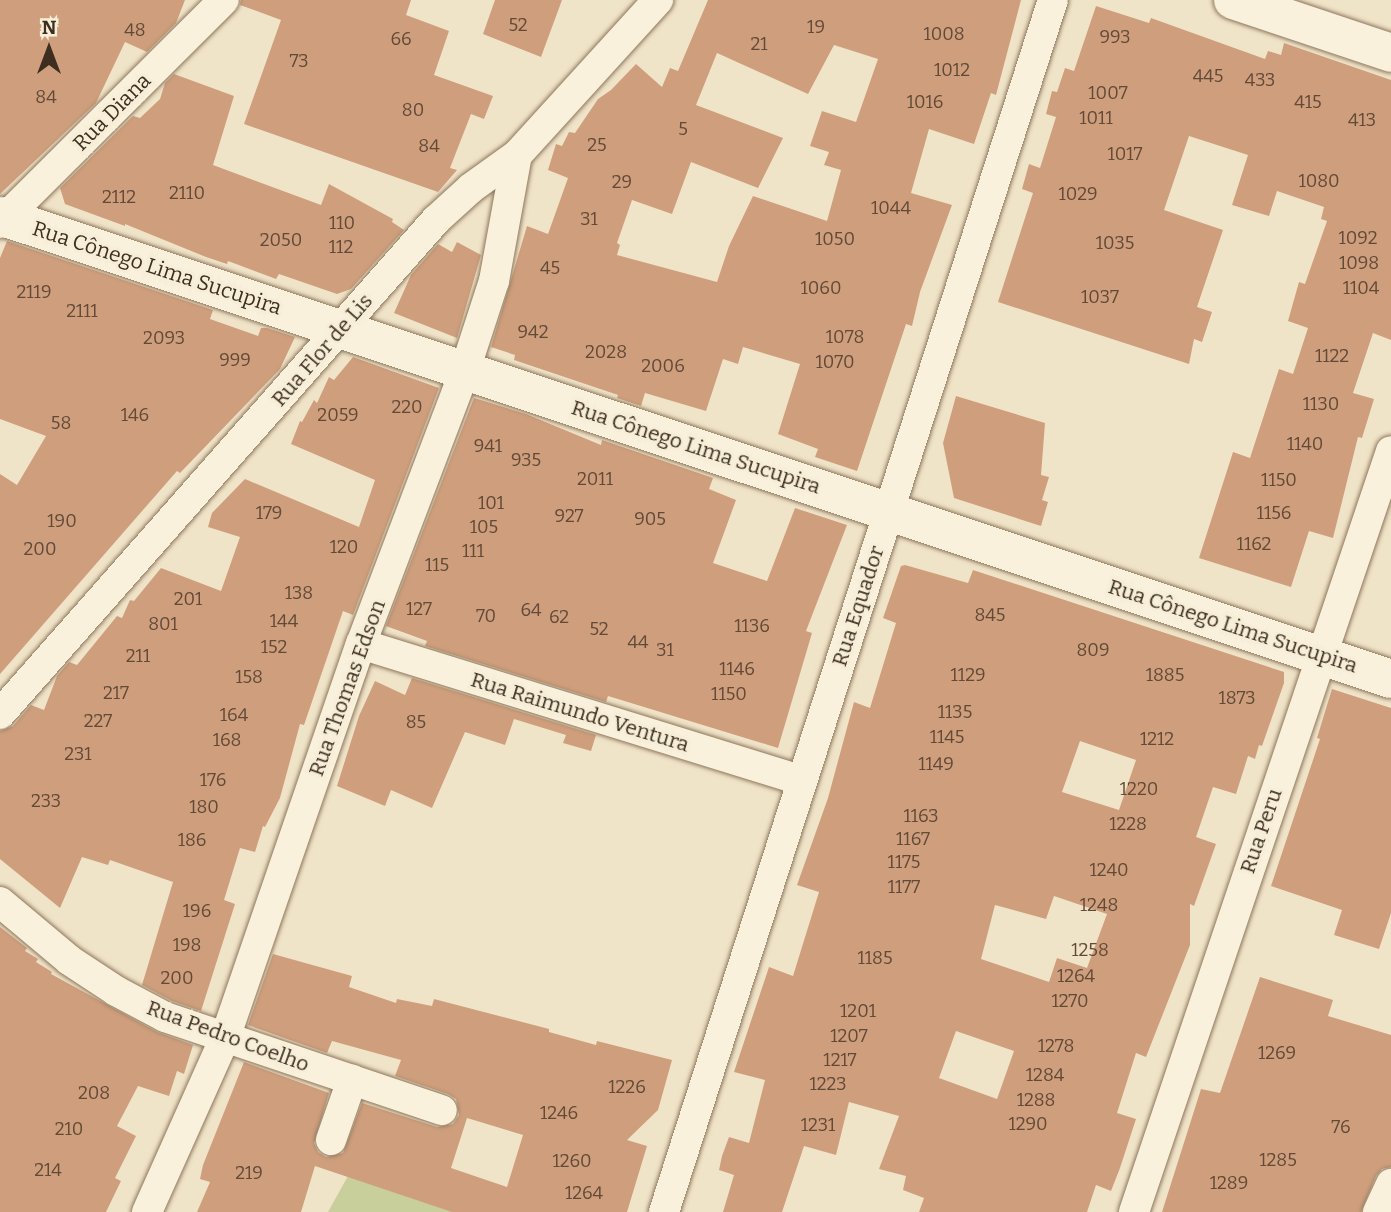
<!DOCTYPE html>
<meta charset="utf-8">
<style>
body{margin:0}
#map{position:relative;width:1391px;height:1212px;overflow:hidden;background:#f0e4c8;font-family:Bitter,serif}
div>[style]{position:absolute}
.green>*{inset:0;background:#c9cf9b}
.building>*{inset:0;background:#cf9f7d}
.roads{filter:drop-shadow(0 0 2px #8d765c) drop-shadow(0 0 2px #8d765c)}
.street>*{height:30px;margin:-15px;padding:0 15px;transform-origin:15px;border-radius:15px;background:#faf1dc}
.secondary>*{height:38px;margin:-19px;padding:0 19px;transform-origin:19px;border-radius:19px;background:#faf1dc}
span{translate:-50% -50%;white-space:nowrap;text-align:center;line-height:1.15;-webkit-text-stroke:6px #f7eed8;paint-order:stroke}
.number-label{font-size:18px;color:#624a37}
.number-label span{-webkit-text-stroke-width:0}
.street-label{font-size:21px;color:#3d2e20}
.north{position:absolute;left:14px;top:14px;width:70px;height:70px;-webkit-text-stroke:5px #f7eed8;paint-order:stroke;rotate:0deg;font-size:19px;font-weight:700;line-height:28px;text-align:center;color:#3d2e20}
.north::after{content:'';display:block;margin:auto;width:24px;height:32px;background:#3d2e20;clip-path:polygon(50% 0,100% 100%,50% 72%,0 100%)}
</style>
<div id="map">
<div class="green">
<i style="clip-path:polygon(349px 1174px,457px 1212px,328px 1212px)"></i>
</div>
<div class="building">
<i style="clip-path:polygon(0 0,185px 0,176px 23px,147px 52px,125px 42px,96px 103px,0 194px)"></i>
<i style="clip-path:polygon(241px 0,411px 0,406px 15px,449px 31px,434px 75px,493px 96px,484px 119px,471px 114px,450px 168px,457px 170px,438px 192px,244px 124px,281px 20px,240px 5px)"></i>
<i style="clip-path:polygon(495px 0,562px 0,541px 57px,483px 34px)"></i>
<i style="clip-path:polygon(evenodd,708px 0,1021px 0,996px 95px,991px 93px,974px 144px,929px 129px,911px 193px,952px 205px,920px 292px,912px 326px,906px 324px,857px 471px,815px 457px,818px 449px,778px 434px,800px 364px,743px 347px,738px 364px,723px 359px,706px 411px,645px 393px,641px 406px,617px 398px,618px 395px,514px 360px,515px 355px,491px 347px,527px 226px,548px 234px,568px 178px,548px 170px,556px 144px,562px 146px,569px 132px,575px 133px,598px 99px,611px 90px,636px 64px,662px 87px,670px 68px,678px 71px,708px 0,834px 45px,878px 59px,856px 122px,822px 111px,810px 146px,829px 152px,824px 165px,841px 170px,827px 221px,753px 196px,729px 246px,717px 282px,617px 255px,620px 245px,617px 243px,632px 200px,672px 214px,691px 162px,758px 188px,783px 138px,696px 105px,717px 53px,808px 94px,834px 45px)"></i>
<i style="clip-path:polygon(1096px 6px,1149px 23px,1151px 18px,1265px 59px,1268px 51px,1281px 55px,1284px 43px,1391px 80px,1391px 340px,1373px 333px,1353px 393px,1374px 399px,1362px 438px,1358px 437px,1333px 538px,1309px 531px,1291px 587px,1199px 558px,1233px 452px,1250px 458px,1279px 369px,1293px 374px,1308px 328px,1288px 321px,1299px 282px,1305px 284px,1327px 221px,1321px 219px,1324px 207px,1277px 191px,1269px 216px,1232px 205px,1248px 155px,1189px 136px,1164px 210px,1223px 230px,1197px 307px,1212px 312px,1202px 342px,1194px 339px,1189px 364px,998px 302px,1033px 193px,1022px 189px,1029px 164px,1040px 168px,1056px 117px,1046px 114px,1052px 91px,1057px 92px,1065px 68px,1074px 71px)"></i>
<i style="clip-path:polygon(174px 74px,234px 96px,213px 165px,321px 205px,329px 184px,393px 219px,392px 222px,404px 230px,351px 289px,337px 294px,279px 274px,276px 279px,228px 261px,227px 264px,206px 257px,125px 224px,125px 226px,65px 204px,60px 188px,133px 116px,140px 118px,160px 99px,165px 83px)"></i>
<i style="clip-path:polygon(7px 241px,213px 310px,210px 319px,258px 336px,261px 328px,267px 328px,295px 337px,280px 369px,180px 473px,177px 471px,0 674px,0 474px,17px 485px,46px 436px,0 419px,0 258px)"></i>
<i style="clip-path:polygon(457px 242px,481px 255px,457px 338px,394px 313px,411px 275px,438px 244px,452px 252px)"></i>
<i style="clip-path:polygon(353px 357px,439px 388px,353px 615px,343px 611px,304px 725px,300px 724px,280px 798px,265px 827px,263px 826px,255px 852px,240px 848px,224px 900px,235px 904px,201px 1011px,172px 1001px,142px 985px,173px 882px,110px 860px,108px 865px,82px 857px,60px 908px,0 859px,0 731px,13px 726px,31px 705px,44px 710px,57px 676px,69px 662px,77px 665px,117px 616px,122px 618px,130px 600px,134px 601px,161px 568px,221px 591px,240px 537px,208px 527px,212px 513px,245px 479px,359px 527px,375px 480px,291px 444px,300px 421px,302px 422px,314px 400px,317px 403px,329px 377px,334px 380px)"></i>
<i style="clip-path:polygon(956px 396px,1045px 423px,1041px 475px,1049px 477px,1042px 500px,1048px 502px,1041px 526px,954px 498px,943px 443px)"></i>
<i style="clip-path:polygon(474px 398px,526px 414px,601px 445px,602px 440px,713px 478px,709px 489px,736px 500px,713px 563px,767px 581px,795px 508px,847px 525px,806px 631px,812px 633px,778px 748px,608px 696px,606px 702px,425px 646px,427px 641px,386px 626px)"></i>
<i style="clip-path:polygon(evenodd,905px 565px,968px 583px,973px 570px,1284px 672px,1284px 683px,1262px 746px,1259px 745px,1255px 759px,1248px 756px,1236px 794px,1213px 787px,1196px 837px,1216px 844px,1194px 906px,1190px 904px,1190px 945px,1146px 1057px,1136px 1053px,1117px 1113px,1136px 1119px,1120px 1168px,1111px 1191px,1096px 1185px,1087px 1212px,919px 1212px,924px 1198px,903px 1190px,906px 1176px,879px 1169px,899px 1116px,849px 1102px,836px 1155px,804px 1146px,782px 1212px,723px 1212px,734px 1175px,719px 1170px,722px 1156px,729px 1137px,749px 1143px,765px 1080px,734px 1072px,769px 967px,793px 976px,819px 892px,797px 885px,828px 798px,854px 702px,870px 708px,896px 623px,883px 618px,901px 566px,905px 565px,1080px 741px,1136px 760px,1119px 810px,1062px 792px,1080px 741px,905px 565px,1054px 896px,1107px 914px,1087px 968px,1057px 958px,1049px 982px,981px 959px,995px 905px,1046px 919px,1054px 896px,905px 565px,956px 1031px,1014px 1051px,997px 1099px,939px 1078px,956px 1031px)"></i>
<i style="clip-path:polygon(412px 678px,596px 735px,591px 751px,563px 743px,566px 735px,514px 719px,505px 745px,465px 732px,432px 808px,391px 790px,385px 806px,337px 786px,359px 716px,375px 681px,405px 695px)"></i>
<i style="clip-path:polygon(1332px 689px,1391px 708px,1391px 913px,1379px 949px,1334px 935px,1342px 910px,1271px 886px,1320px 739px,1317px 738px)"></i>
<i style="clip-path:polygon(0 927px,27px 948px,25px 951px,38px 959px,36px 962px,52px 972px,51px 974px,157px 1032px,193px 1045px,184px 1074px,177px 1071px,169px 1096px,138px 1086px,117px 1126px,136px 1136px,115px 1178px,121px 1181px,106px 1212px,0 1212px)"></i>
<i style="clip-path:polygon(evenodd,273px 954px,352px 976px,349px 987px,396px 1003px,397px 999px,432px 1006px,434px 999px,549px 1029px,549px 1032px,596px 1045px,597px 1041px,672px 1060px,658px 1110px,627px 1140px,647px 1146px,627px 1212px,452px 1212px,315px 1166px,301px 1212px,197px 1212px,210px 1182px,200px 1179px,203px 1165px,244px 1062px,329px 1093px,314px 1143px,318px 1152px,326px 1157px,343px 1153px,362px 1103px,437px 1127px,453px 1124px,459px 1115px,456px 1099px,448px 1094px,395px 1076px,401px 1060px,332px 1041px,327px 1053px,248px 1025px,273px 954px,467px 1118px,523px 1135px,507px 1187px,451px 1168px,467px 1118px)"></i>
<i style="clip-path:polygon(1260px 977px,1333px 1000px,1328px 1016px,1391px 1035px,1391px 1167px,1382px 1169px,1376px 1176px,1361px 1212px,1162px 1212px,1201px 1089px,1220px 1093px)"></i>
</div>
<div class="roads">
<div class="street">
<i style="left:0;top:223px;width:316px;rotate:-44.9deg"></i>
<i style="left:361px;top:644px;width:460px;rotate:17.2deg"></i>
<i style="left:0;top:714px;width:659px;rotate:-48.57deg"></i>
<i style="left:436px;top:220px;width:47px;rotate:-42.4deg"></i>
<i style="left:471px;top:188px;width:57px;rotate:-35.7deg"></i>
<i style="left:517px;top:155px;width:210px;rotate:-47.7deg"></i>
<i style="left:0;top:902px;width:90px;rotate:40deg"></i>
<i style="left:69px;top:960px;width:56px;rotate:33.4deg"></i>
<i style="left:116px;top:991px;width:55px;rotate:28deg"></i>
<i style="left:165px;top:1017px;width:292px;rotate:18.6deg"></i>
<i style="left:331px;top:1140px;width:64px;rotate:-70.7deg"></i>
<i style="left:147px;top:1212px;width:191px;rotate:-65.9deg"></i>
<i style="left:225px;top:1038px;width:417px;rotate:-71deg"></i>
<i style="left:361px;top:644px;width:293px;rotate:-69.2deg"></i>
<i style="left:465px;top:370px;width:94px;rotate:-72deg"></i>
<i style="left:494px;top:281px;width:128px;rotate:-79.7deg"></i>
<i style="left:664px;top:1212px;width:1273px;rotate:-72.21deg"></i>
<i style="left:1134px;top:1212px;width:803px;rotate:-71.34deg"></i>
<i style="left:1378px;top:1212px;width:31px;rotate:-65deg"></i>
</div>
<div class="secondary">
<i style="left:1233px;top:0;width:167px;rotate:18.5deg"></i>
<i style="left:0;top:216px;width:1466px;rotate:18.41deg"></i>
</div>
</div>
<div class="number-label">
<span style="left:518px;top:25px">52</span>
<span style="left:816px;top:27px">19</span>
<span style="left:135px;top:30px">48</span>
<span style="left:944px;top:34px">1008</span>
<span style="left:1115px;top:37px">993</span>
<span style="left:401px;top:39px">66</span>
<span style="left:759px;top:44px">21</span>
<span style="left:299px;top:61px">73</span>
<span style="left:952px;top:70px">1012</span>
<span style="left:1208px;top:76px">445</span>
<span style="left:1260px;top:80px">433</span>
<span style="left:1108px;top:93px">1007</span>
<span style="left:46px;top:97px">84</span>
<span style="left:925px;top:102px">1016</span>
<span style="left:1308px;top:102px">415</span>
<span style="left:413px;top:110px">80</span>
<span style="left:1096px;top:118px">1011</span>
<span style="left:1362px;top:120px">413</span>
<span style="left:683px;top:129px">5</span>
<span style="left:597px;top:145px">25</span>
<span style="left:429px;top:146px">84</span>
<span style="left:1125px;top:154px">1017</span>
<span style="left:1319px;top:181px">1080</span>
<span style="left:622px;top:182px">29</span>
<span style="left:187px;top:193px">2110</span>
<span style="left:1078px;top:194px">1029</span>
<span style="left:119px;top:197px">2112</span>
<span style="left:891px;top:208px">1044</span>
<span style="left:589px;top:219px">31</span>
<span style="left:342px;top:223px">110</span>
<span style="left:1358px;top:238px">1092</span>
<span style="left:835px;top:239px">1050</span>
<span style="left:281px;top:240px">2050</span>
<span style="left:1115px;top:243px">1035</span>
<span style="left:341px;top:247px">112</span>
<span style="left:1359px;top:263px">1098</span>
<span style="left:550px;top:268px">45</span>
<span style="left:821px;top:288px">1060</span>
<span style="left:1361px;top:288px">1104</span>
<span style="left:34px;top:292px">2119</span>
<span style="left:1100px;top:297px">1037</span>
<span style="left:82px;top:311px">2111</span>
<span style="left:533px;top:332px">942</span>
<span style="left:845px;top:337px">1078</span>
<span style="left:164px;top:338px">2093</span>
<span style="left:606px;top:352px">2028</span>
<span style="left:1332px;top:356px">1122</span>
<span style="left:235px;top:360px">999</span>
<span style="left:835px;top:362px">1070</span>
<span style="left:663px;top:366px">2006</span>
<span style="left:1321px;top:404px">1130</span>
<span style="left:407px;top:407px">220</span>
<span style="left:135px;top:415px">146</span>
<span style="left:338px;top:415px">2059</span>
<span style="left:61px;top:423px">58</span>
<span style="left:1305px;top:444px">1140</span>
<span style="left:488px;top:446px">941</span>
<span style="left:526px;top:460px">935</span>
<span style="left:595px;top:479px">2011</span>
<span style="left:1279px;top:480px">1150</span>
<span style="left:491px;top:503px">101</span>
<span style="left:269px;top:513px">179</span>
<span style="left:1274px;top:513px">1156</span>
<span style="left:569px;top:516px">927</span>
<span style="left:650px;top:519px">905</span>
<span style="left:62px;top:521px">190</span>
<span style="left:484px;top:527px">105</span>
<span style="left:1254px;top:544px">1162</span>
<span style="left:344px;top:547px">120</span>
<span style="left:40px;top:549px">200</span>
<span style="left:473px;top:551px">111</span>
<span style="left:437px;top:565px">115</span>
<span style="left:299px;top:593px">138</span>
<span style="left:188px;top:599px">201</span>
<span style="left:419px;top:609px">127</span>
<span style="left:531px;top:610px">64</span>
<span style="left:990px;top:615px">845</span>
<span style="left:486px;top:616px">70</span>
<span style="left:559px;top:617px">62</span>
<span style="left:284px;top:621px">144</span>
<span style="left:163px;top:624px">801</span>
<span style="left:752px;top:626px">1136</span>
<span style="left:599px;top:629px">52</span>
<span style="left:638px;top:642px">44</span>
<span style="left:274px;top:647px">152</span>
<span style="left:665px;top:650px">31</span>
<span style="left:1093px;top:650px">809</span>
<span style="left:138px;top:656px">211</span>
<span style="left:737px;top:669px">1146</span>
<span style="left:968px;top:675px">1129</span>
<span style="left:1165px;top:675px">1885</span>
<span style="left:249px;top:677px">158</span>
<span style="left:116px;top:693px">217</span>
<span style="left:729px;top:694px">1150</span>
<span style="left:1237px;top:698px">1873</span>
<span style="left:955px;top:712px">1135</span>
<span style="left:234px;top:715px">164</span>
<span style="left:98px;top:721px">227</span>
<span style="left:416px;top:722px">85</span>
<span style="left:947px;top:737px">1145</span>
<span style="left:1157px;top:739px">1212</span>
<span style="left:227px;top:740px">168</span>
<span style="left:78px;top:754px">231</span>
<span style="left:936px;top:764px">1149</span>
<span style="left:213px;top:780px">176</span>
<span style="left:1139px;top:789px">1220</span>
<span style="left:46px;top:801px">233</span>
<span style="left:204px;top:807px">180</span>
<span style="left:921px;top:816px">1163</span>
<span style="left:1128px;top:824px">1228</span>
<span style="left:913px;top:839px">1167</span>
<span style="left:192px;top:840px">186</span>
<span style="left:904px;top:862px">1175</span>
<span style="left:1109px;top:870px">1240</span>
<span style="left:904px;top:887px">1177</span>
<span style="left:1099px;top:905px">1248</span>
<span style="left:197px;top:911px">196</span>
<span style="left:187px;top:945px">198</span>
<span style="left:1090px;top:950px">1258</span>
<span style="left:875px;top:958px">1185</span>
<span style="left:1076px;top:976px">1264</span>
<span style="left:177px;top:978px">200</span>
<span style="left:1070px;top:1001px">1270</span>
<span style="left:858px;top:1011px">1201</span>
<span style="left:849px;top:1036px">1207</span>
<span style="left:1056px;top:1046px">1278</span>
<span style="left:1277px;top:1053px">1269</span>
<span style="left:840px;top:1060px">1217</span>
<span style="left:1045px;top:1075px">1284</span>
<span style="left:828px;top:1084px">1223</span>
<span style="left:627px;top:1087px">1226</span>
<span style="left:94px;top:1093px">208</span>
<span style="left:1036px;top:1100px">1288</span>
<span style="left:559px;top:1113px">1246</span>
<span style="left:1028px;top:1124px">1290</span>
<span style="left:818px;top:1125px">1231</span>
<span style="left:1341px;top:1127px">76</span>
<span style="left:69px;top:1129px">210</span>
<span style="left:1278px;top:1160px">1285</span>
<span style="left:572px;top:1161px">1260</span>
<span style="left:48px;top:1170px">214</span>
<span style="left:249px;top:1173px">219</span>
<span style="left:1229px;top:1183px">1289</span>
<span style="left:584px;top:1193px">1264</span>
</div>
<div class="street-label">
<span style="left:112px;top:112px;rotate:-45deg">Rua Diana</span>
<span style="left:157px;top:268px;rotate:18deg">Rua Cônego Lima Sucupira</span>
<span style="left:322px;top:350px;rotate:-49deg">Rua Flor de Lis</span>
<span style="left:696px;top:447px;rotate:18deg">Rua Cônego Lima Sucupira</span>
<span style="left:858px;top:606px;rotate:-72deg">Rua Equador</span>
<span style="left:1233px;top:626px;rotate:18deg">Rua Cônego Lima Sucupira</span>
<span style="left:347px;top:688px;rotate:-70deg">Rua Thomas Edson</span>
<span style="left:580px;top:712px;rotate:17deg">Rua Raimundo Ventura</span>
<span style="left:1261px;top:831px;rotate:-71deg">Rua Peru</span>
<span style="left:228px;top:1036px;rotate:20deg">Rua Pedro Coelho</span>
</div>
<div class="north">N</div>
</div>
